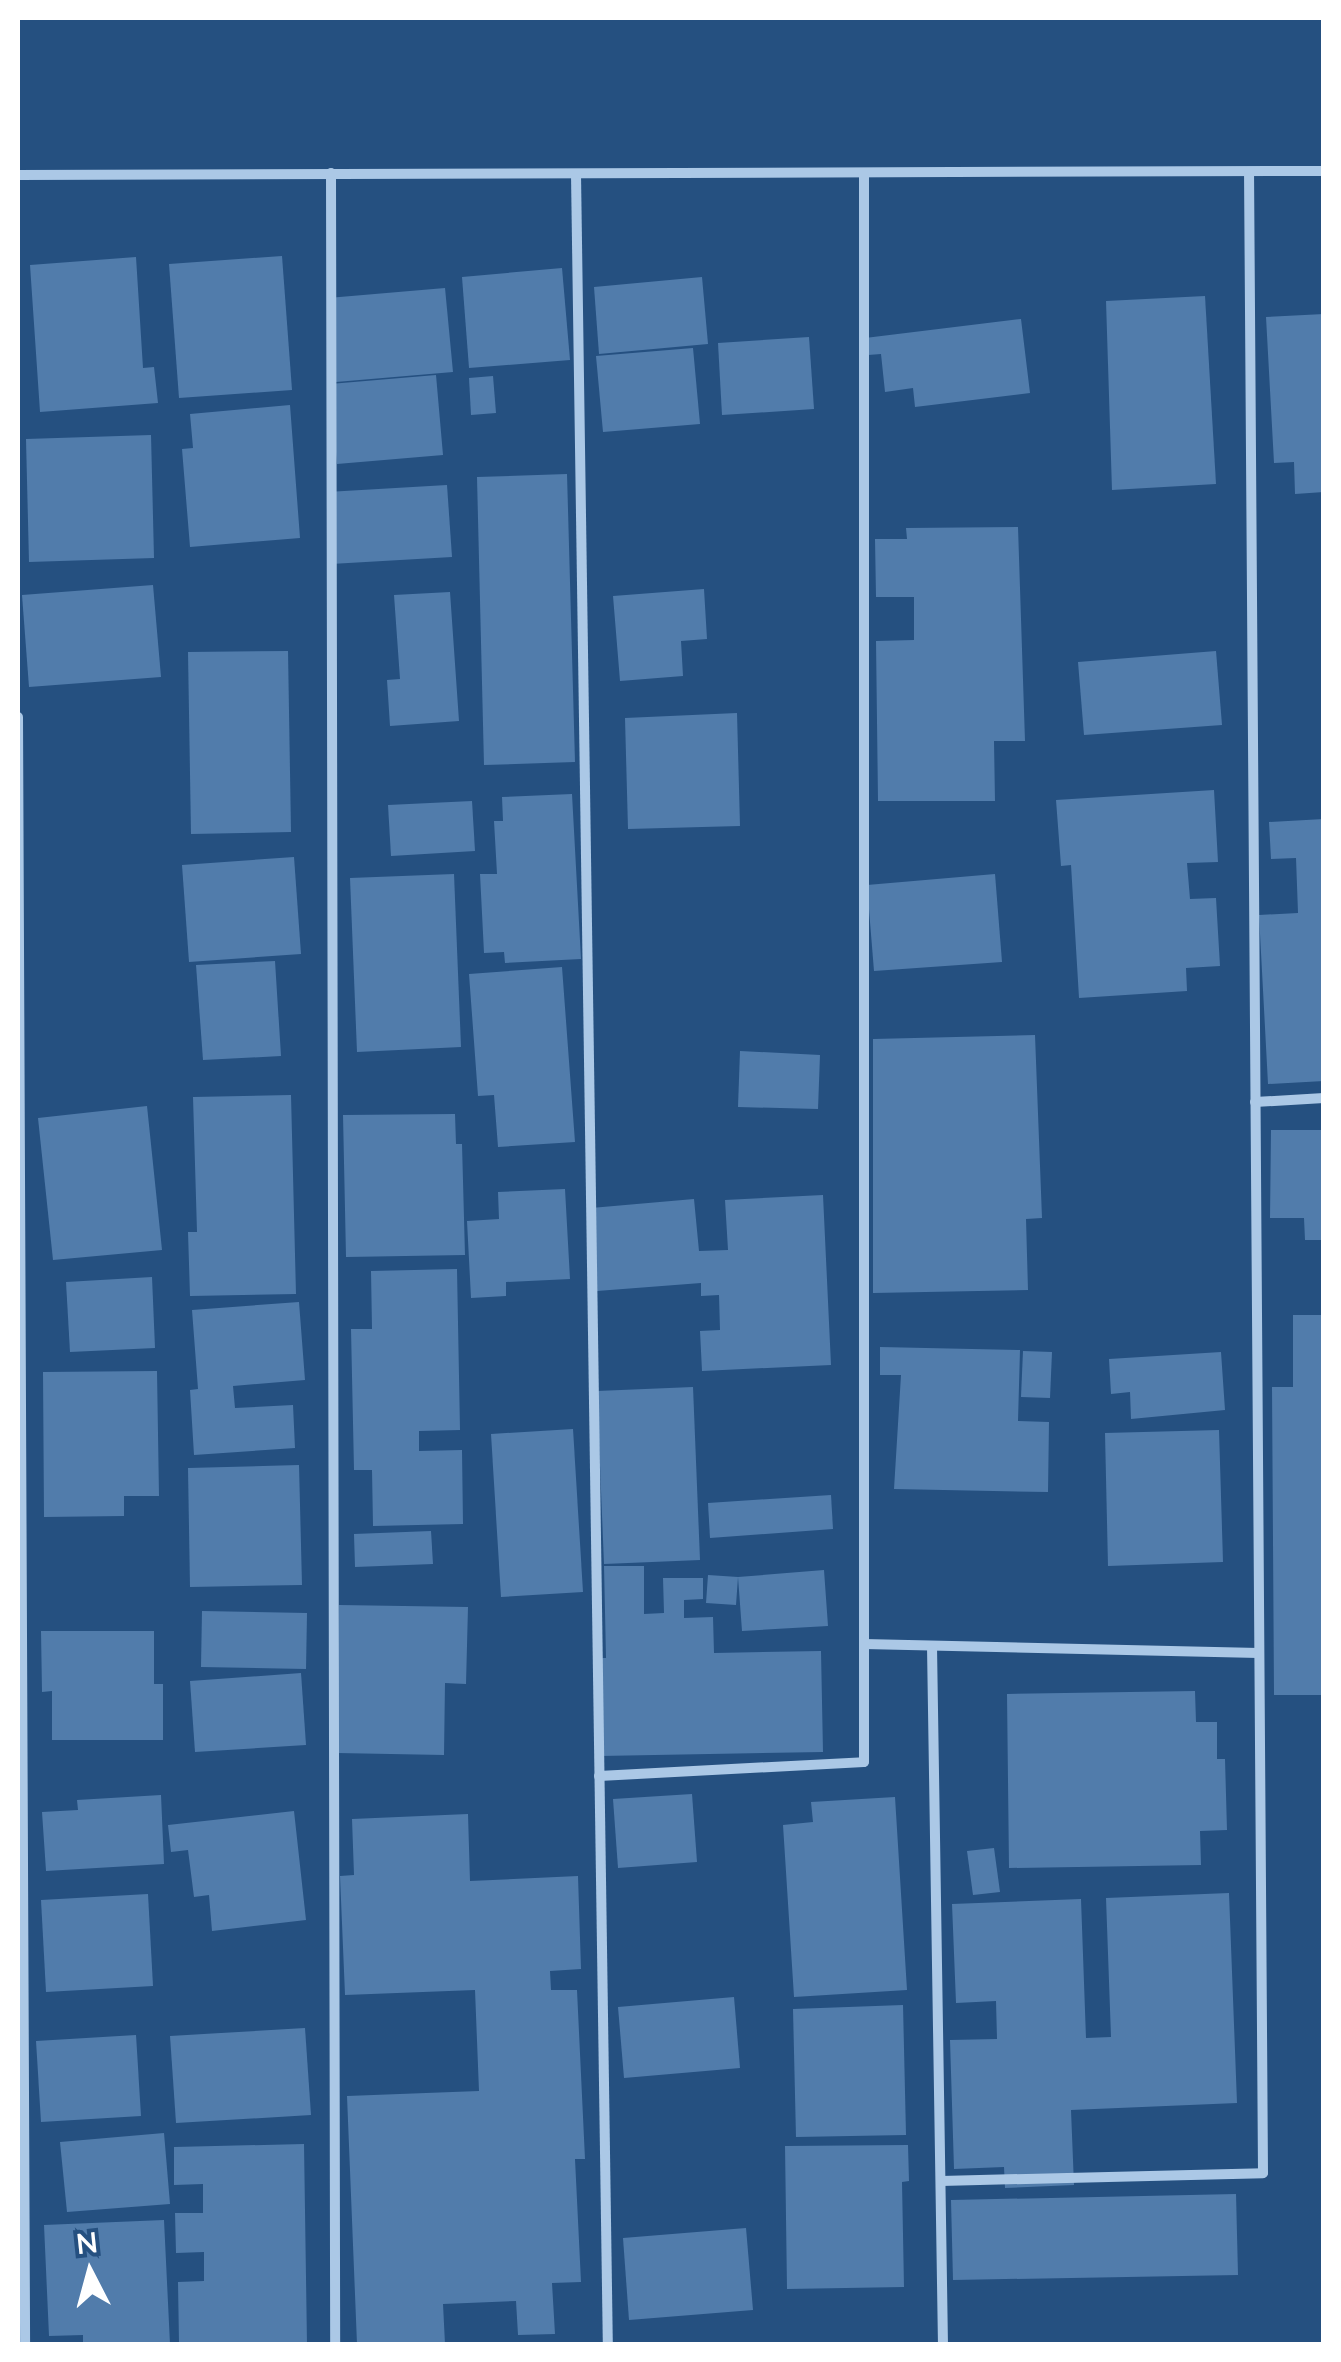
<!DOCTYPE html>
<style>
body{margin:0}
#map{position:relative;width:1341px;height:2362px;overflow:hidden;background:#255080;font-family:Lato,sans-serif}
div>[style]{position:absolute}
.building>*{inset:0;background:#517cab}
.minor>*{height:10px;margin:-5px;padding:0 5px;transform-origin:5px;border-radius:5px;background:#abc8e6}
span{translate:-50% -50%;white-space:nowrap;text-align:center;line-height:1.15;-webkit-text-stroke:9px #255080;paint-order:stroke}
.frame{position:absolute;inset:0;border:20px solid #fff;pointer-events:none}
.north{position:absolute;left:40px;top:2222px;width:100px;height:100px;-webkit-text-stroke:8px #255080;paint-order:stroke;rotate:354deg;font-size:28px;font-weight:700;line-height:40px;text-align:center;color:#fff}
.north::after{content:'';display:block;margin:auto;width:35px;height:45px;background:#fff;clip-path:polygon(50% 0,100% 100%,50% 72%,0 100%)}
</style>
<div id="map">
<div class="building">
<i style="clip-path:polygon(282px 256px,292px 390px,179px 398px,169px 264px)"></i>
<i style="clip-path:polygon(136px 257px,143px 368px,154px 367px,158px 403px,40px 412px,30px 265px)"></i>
<i style="clip-path:polygon(562px 268px,570px 360px,469px 368px,462px 277px)"></i>
<i style="clip-path:polygon(702px 277px,708px 344px,599px 354px,594px 287px)"></i>
<i style="clip-path:polygon(445px 288px,453px 372px,336px 382px,328px 298px)"></i>
<i style="clip-path:polygon(1205px 296px,1216px 484px,1112px 490px,1106px 301px)"></i>
<i style="clip-path:polygon(1324px 314px,1324px 492px,1295px 494px,1294px 462px,1274px 463px,1266px 317px)"></i>
<i style="clip-path:polygon(1021px 319px,1030px 393px,915px 407px,913px 388px,885px 392px,881px 354px,868px 355px,865px 338px)"></i>
<i style="clip-path:polygon(809px 337px,814px 409px,722px 415px,718px 343px)"></i>
<i style="clip-path:polygon(693px 348px,700px 424px,603px 432px,596px 356px)"></i>
<i style="clip-path:polygon(436px 375px,443px 455px,337px 464px,330px 384px)"></i>
<i style="clip-path:polygon(493px 376px,496px 413px,471px 415px,469px 378px)"></i>
<i style="clip-path:polygon(290px 405px,300px 538px,190px 547px,182px 449px,193px 448px,190px 414px)"></i>
<i style="clip-path:polygon(151px 435px,154px 558px,29px 562px,26px 439px)"></i>
<i style="clip-path:polygon(567px 474px,575px 762px,484px 765px,477px 477px)"></i>
<i style="clip-path:polygon(447px 485px,452px 557px,331px 564px,327px 492px)"></i>
<i style="clip-path:polygon(1018px 527px,1025px 741px,994px 741px,995px 801px,878px 801px,876px 641px,914px 640px,914px 597px,876px 597px,875px 539px,907px 539px,906px 528px)"></i>
<i style="clip-path:polygon(153px 585px,161px 677px,29px 687px,22px 595px)"></i>
<i style="clip-path:polygon(704px 589px,707px 639px,681px 641px,683px 676px,620px 681px,613px 596px)"></i>
<i style="clip-path:polygon(450px 592px,459px 721px,390px 726px,387px 680px,400px 679px,394px 595px)"></i>
<i style="clip-path:polygon(288px 651px,291px 832px,191px 834px,188px 652px)"></i>
<i style="clip-path:polygon(1216px 651px,1222px 725px,1084px 735px,1078px 662px)"></i>
<i style="clip-path:polygon(737px 713px,740px 826px,628px 829px,625px 718px)"></i>
<i style="clip-path:polygon(1214px 790px,1218px 862px,1187px 863px,1190px 899px,1216px 898px,1220px 966px,1186px 968px,1187px 991px,1079px 998px,1071px 865px,1061px 866px,1056px 800px)"></i>
<i style="clip-path:polygon(572px 794px,581px 959px,505px 963px,504px 952px,484px 953px,480px 874px,497px 874px,494px 821px,503px 821px,502px 797px)"></i>
<i style="clip-path:polygon(472px 801px,475px 851px,391px 856px,388px 805px)"></i>
<i style="clip-path:polygon(1324px 819px,1324px 1081px,1268px 1084px,1259px 915px,1298px 913px,1296px 858px,1271px 859px,1269px 822px)"></i>
<i style="clip-path:polygon(294px 857px,301px 954px,189px 962px,182px 865px)"></i>
<i style="clip-path:polygon(454px 874px,461px 1047px,357px 1052px,350px 878px)"></i>
<i style="clip-path:polygon(995px 874px,1002px 962px,874px 971px,867px 885px)"></i>
<i style="clip-path:polygon(275px 961px,281px 1056px,203px 1060px,196px 965px)"></i>
<i style="clip-path:polygon(562px 967px,575px 1142px,498px 1147px,494px 1095px,478px 1096px,469px 974px)"></i>
<i style="clip-path:polygon(1035px 1035px,1042px 1218px,1026px 1219px,1028px 1290px,873px 1293px,873px 1039px)"></i>
<i style="clip-path:polygon(740px 1051px,820px 1055px,818px 1109px,738px 1107px)"></i>
<i style="clip-path:polygon(291px 1095px,296px 1294px,190px 1296px,188px 1232px,197px 1232px,193px 1097px)"></i>
<i style="clip-path:polygon(147px 1106px,162px 1250px,53px 1260px,38px 1118px)"></i>
<i style="clip-path:polygon(455px 1114px,456px 1144px,462px 1144px,465px 1255px,346px 1257px,343px 1115px)"></i>
<i style="clip-path:polygon(1271px 1130px,1324px 1130px,1324px 1240px,1305px 1240px,1304px 1218px,1270px 1218px)"></i>
<i style="clip-path:polygon(565px 1189px,570px 1279px,506px 1282px,506px 1296px,471px 1298px,467px 1221px,499px 1219px,498px 1192px)"></i>
<i style="clip-path:polygon(823px 1195px,831px 1365px,702px 1371px,700px 1331px,720px 1330px,719px 1295px,701px 1296px,701px 1283px,597px 1291px,591px 1208px,694px 1199px,699px 1251px,728px 1250px,725px 1200px)"></i>
<i style="clip-path:polygon(457px 1269px,460px 1430px,419px 1431px,419px 1451px,462px 1450px,463px 1524px,373px 1526px,372px 1470px,354px 1470px,351px 1329px,372px 1329px,371px 1271px)"></i>
<i style="clip-path:polygon(152px 1277px,155px 1348px,70px 1352px,66px 1282px)"></i>
<i style="clip-path:polygon(299px 1302px,305px 1380px,233px 1386px,235px 1408px,293px 1405px,295px 1448px,194px 1455px,190px 1390px,198px 1389px,192px 1310px)"></i>
<i style="clip-path:polygon(1293px 1315px,1324px 1315px,1324px 1695px,1274px 1695px,1272px 1387px,1293px 1387px)"></i>
<i style="clip-path:polygon(880px 1347px,1020px 1350px,1018px 1421px,1049px 1422px,1048px 1492px,894px 1489px,901px 1375px,880px 1375px)"></i>
<i style="clip-path:polygon(1023px 1351px,1052px 1352px,1050px 1398px,1021px 1397px)"></i>
<i style="clip-path:polygon(1221px 1352px,1225px 1410px,1131px 1419px,1130px 1392px,1111px 1394px,1109px 1359px)"></i>
<i style="clip-path:polygon(157px 1371px,159px 1496px,124px 1496px,124px 1516px,44px 1517px,43px 1372px)"></i>
<i style="clip-path:polygon(693px 1387px,700px 1560px,604px 1564px,597px 1391px)"></i>
<i style="clip-path:polygon(573px 1429px,583px 1592px,501px 1597px,491px 1434px)"></i>
<i style="clip-path:polygon(1219px 1430px,1223px 1562px,1108px 1566px,1105px 1433px)"></i>
<i style="clip-path:polygon(299px 1465px,302px 1585px,190px 1587px,188px 1468px)"></i>
<i style="clip-path:polygon(831px 1495px,833px 1529px,710px 1538px,708px 1503px)"></i>
<i style="clip-path:polygon(431px 1531px,433px 1564px,355px 1567px,354px 1534px)"></i>
<i style="clip-path:polygon(604px 1566px,644px 1566px,644px 1614px,664px 1613px,663px 1578px,703px 1578px,703px 1599px,684px 1600px,684px 1618px,713px 1617px,714px 1653px,821px 1651px,823px 1752px,600px 1756px,598px 1658px,606px 1658px)"></i>
<i style="clip-path:polygon(824px 1570px,828px 1626px,742px 1631px,738px 1577px,736px 1605px,706px 1603px,708px 1575px,738px 1577px)"></i>
<i style="clip-path:polygon(339px 1605px,468px 1607px,466px 1684px,445px 1683px,444px 1755px,337px 1753px)"></i>
<i style="clip-path:polygon(202px 1611px,307px 1613px,306px 1669px,201px 1667px)"></i>
<i style="clip-path:polygon(41px 1631px,154px 1631px,154px 1684px,163px 1684px,163px 1740px,52px 1740px,52px 1691px,42px 1692px)"></i>
<i style="clip-path:polygon(301px 1673px,306px 1745px,195px 1752px,190px 1681px)"></i>
<i style="clip-path:polygon(1195px 1691px,1196px 1722px,1217px 1722px,1217px 1759px,1225px 1759px,1227px 1830px,1200px 1831px,1201px 1865px,1009px 1868px,1007px 1694px)"></i>
<i style="clip-path:polygon(692px 1794px,697px 1862px,618px 1868px,613px 1799px)"></i>
<i style="clip-path:polygon(161px 1795px,164px 1864px,46px 1871px,42px 1812px,78px 1810px,77px 1800px)"></i>
<i style="clip-path:polygon(895px 1797px,907px 1990px,794px 1997px,783px 1825px,813px 1822px,811px 1802px)"></i>
<i style="clip-path:polygon(294px 1811px,306px 1920px,212px 1931px,209px 1895px,194px 1897px,188px 1850px,171px 1852px,168px 1825px)"></i>
<i style="clip-path:polygon(468px 1814px,470px 1881px,578px 1876px,581px 1969px,550px 1971px,551px 1990px,577px 1990px,585px 2159px,575px 2159px,581px 2282px,552px 2283px,555px 2334px,518px 2335px,516px 2301px,443px 2304px,445px 2344px,357px 2344px,347px 2096px,479px 2091px,475px 1990px,345px 1995px,340px 1876px,354px 1875px,352px 1819px)"></i>
<i style="clip-path:polygon(994px 1848px,1000px 1892px,973px 1895px,967px 1851px)"></i>
<i style="clip-path:polygon(1229px 1893px,1237px 2103px,1071px 2110px,1074px 2185px,1005px 2188px,1004px 2167px,954px 2169px,950px 2040px,997px 2039px,996px 2001px,956px 2003px,952px 1904px,1081px 1899px,1086px 2038px,1111px 2037px,1106px 1898px)"></i>
<i style="clip-path:polygon(148px 1894px,153px 1986px,46px 1992px,41px 1900px)"></i>
<i style="clip-path:polygon(734px 1997px,740px 2068px,624px 2078px,618px 2007px)"></i>
<i style="clip-path:polygon(903px 2005px,906px 2135px,796px 2137px,793px 2009px)"></i>
<i style="clip-path:polygon(305px 2028px,311px 2115px,176px 2123px,170px 2036px)"></i>
<i style="clip-path:polygon(136px 2035px,141px 2116px,41px 2122px,36px 2041px)"></i>
<i style="clip-path:polygon(164px 2133px,170px 2204px,67px 2212px,60px 2142px)"></i>
<i style="clip-path:polygon(304px 2144px,307px 2344px,179px 2344px,178px 2282px,204px 2281px,204px 2252px,176px 2253px,175px 2213px,203px 2213px,203px 2184px,174px 2185px,174px 2147px)"></i>
<i style="clip-path:polygon(908px 2145px,909px 2181px,902px 2182px,904px 2287px,787px 2289px,785px 2146px)"></i>
<i style="clip-path:polygon(1236px 2194px,1238px 2275px,953px 2280px,951px 2200px)"></i>
<i style="clip-path:polygon(164px 2220px,170px 2344px,83px 2344px,83px 2335px,49px 2336px,44px 2225px)"></i>
<i style="clip-path:polygon(746px 2228px,753px 2310px,629px 2320px,623px 2238px)"></i>
</div>
<div class="minor">
<i style="left:331px;top:173px;width:2171px;rotate:89.89deg"></i>
<i style="left:576px;top:174px;width:2170px;rotate:89.16deg"></i>
<i style="left:18px;top:175px;width:1306px;rotate:-0.18deg"></i>
<i style="left:18px;top:717px;width:1627px;rotate:89.75deg"></i>
<i style="left:1255px;top:1102px;width:69px;rotate:-3.3deg"></i>
<i style="left:864px;top:1644px;width:395px;rotate:1.3deg"></i>
<i style="left:932px;top:1646px;width:698px;rotate:89.1deg"></i>
<i style="left:599px;top:1776px;width:265px;rotate:-3deg"></i>
<i style="left:864px;top:1762px;width:1589px;rotate:-90deg"></i>
<i style="left:941px;top:2181px;width:322px;rotate:-1.4deg"></i>
<i style="left:1263px;top:2173px;width:2001px;rotate:-90.4deg"></i>
</div>
<div class="frame"></div>
<div class="north">N</div>
</div>
